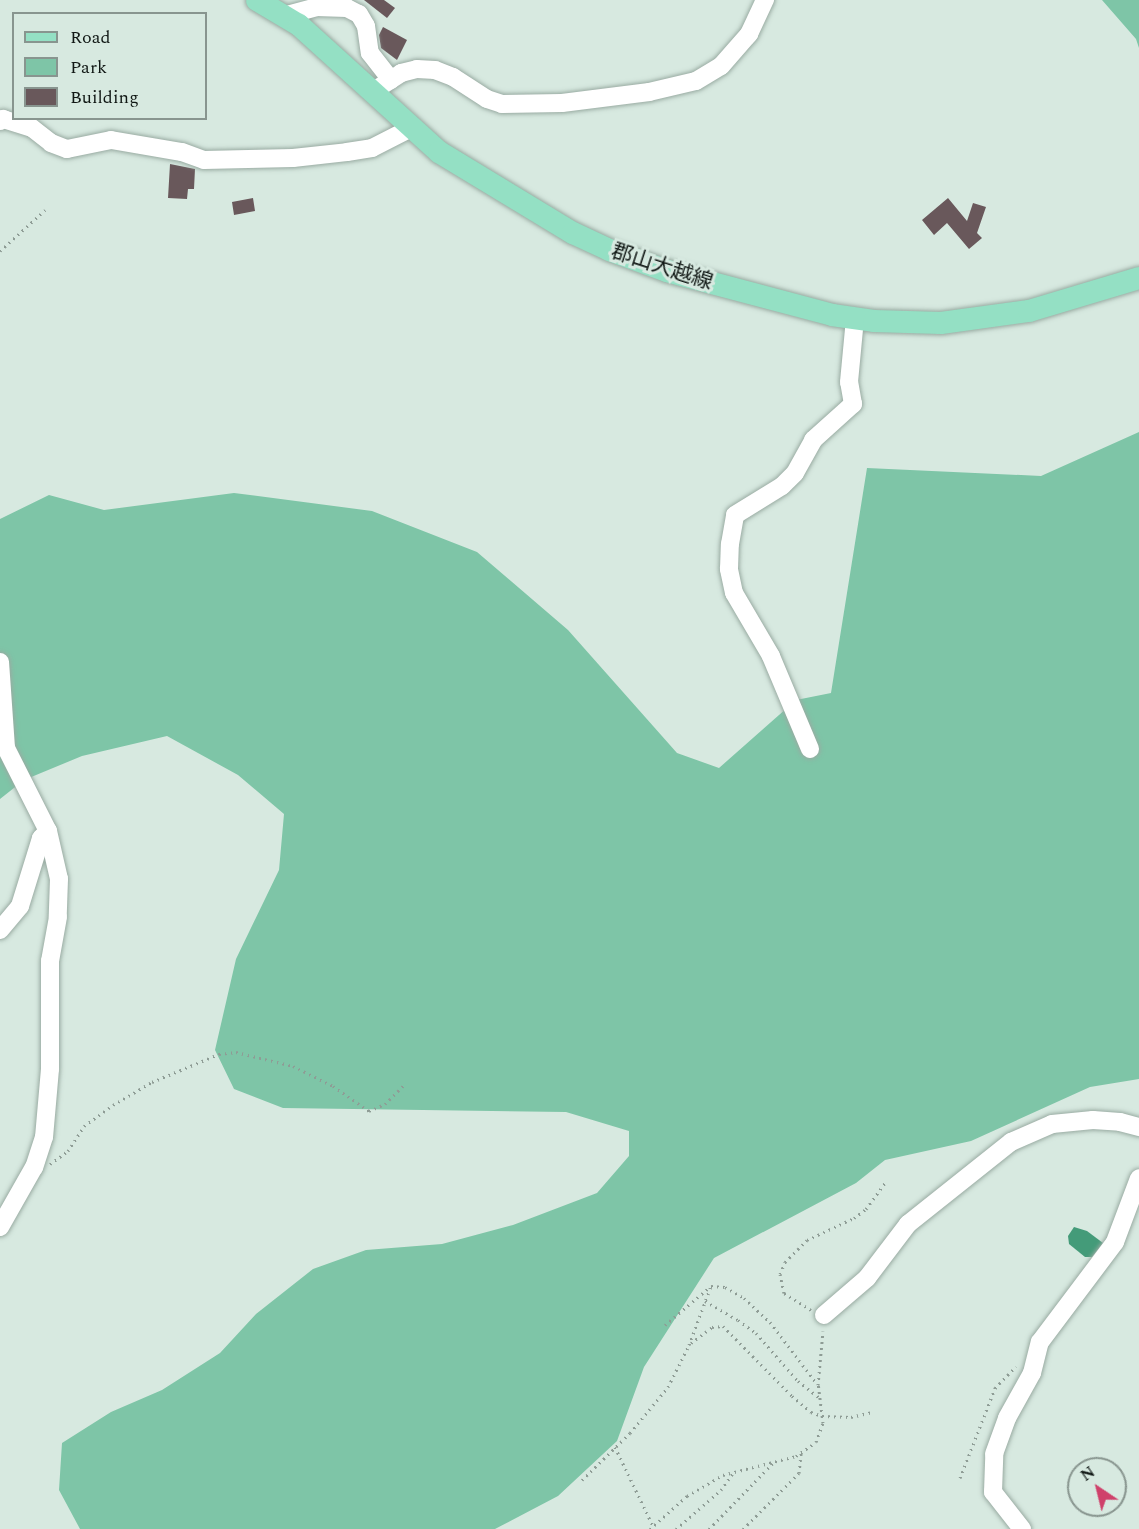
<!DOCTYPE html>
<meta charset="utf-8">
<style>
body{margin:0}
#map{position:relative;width:1139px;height:1529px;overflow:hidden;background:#d7e9e0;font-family:Spectral,"Noto Sans JP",serif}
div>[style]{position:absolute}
.green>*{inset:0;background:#7ec5a7}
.water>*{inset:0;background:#449b79}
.building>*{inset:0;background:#69585b}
.path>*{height:3px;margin-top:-1.5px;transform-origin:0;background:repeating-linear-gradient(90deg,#8e9c95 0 1.5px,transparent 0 6px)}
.roads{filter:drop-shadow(0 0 2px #99aba2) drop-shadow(0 0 2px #99aba2)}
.minor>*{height:18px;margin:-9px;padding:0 9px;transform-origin:9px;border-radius:9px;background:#fff}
.major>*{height:22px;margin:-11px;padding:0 11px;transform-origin:11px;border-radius:11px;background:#94e0c4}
span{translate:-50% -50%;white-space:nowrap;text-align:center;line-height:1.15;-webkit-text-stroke:6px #d7e9e0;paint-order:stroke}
.street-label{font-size:21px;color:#111815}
.legend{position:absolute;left:12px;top:12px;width:195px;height:108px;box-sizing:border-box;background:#d7e9e0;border:2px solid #88958f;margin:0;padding:8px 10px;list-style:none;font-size:18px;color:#111815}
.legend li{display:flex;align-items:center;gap:12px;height:30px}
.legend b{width:30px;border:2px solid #88958f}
.north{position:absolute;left:1067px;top:1457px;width:60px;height:60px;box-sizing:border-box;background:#d7e9e0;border:2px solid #88958f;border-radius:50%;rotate:325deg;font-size:16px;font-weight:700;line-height:24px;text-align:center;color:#111815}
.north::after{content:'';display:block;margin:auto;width:21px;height:27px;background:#cf416b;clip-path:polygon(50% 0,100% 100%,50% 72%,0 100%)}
</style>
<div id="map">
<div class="green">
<i style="clip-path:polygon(1102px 0,1139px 0,1139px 48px,1136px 39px)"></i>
<i style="clip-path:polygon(1139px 432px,1139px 1079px,1090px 1087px,971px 1141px,885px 1160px,856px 1183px,714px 1258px,644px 1367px,617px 1441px,558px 1496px,495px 1529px,80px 1529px,59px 1490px,62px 1443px,111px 1412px,162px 1390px,220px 1353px,256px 1314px,313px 1269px,366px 1250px,442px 1244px,513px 1225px,597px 1193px,629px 1156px,629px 1131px,566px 1112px,283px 1108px,234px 1089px,215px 1050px,236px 959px,279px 870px,284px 814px,238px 775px,167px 736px,82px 756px,24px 780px,0 799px,0 519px,49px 495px,104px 510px,234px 493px,372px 511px,477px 552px,568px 630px,677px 753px,719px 768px,796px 700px,831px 693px,867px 468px,1041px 476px)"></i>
</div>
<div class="water">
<i style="clip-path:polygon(1074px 1227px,1087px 1231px,1103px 1243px,1092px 1257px,1085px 1257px,1069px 1244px,1068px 1236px)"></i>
</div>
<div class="building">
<i style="clip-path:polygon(364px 0,384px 0,395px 8px,387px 18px)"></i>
<i style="clip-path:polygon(383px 27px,407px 40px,397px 60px,381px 48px,379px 35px)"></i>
<i style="clip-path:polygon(170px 164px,195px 169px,194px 189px,188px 189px,187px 199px,168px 198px)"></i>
<i style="clip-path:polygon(253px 198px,255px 211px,234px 215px,232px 202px)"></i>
<i style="clip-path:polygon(948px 198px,967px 221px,973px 203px,986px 207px,977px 233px,982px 238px,969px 249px,947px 223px,934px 235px,922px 220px)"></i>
</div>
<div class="path">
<i style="left:0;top:251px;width:61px;rotate:-42.3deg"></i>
<i style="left:50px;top:1164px;width:22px;rotate:-36deg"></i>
<i style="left:68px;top:1151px;width:30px;rotate:-57deg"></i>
<i style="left:84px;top:1126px;width:36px;rotate:-36deg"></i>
<i style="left:113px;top:1105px;width:45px;rotate:-30.5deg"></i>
<i style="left:152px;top:1082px;width:73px;rotate:-22.7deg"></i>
<i style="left:219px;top:1054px;width:17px;rotate:-7deg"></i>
<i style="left:236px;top:1052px;width:59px;rotate:13.8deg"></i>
<i style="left:293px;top:1066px;width:45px;rotate:26.6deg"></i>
<i style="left:333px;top:1086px;width:44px;rotate:34.8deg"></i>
<i style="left:369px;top:1111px;width:17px;rotate:-24deg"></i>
<i style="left:385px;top:1104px;width:27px;rotate:-45deg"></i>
<i style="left:705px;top:1301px;width:38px;rotate:30deg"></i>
<i style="left:738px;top:1320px;width:22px;rotate:36deg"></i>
<i style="left:756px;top:1333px;width:64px;rotate:48.8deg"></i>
<i style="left:798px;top:1381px;width:28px;rotate:38deg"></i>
<i style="left:811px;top:1310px;width:32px;rotate:-148deg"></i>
<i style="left:784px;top:1293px;width:19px;rotate:-102deg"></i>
<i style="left:780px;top:1274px;width:13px;rotate:-67deg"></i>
<i style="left:785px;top:1262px;width:31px;rotate:-45deg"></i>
<i style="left:807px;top:1240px;width:52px;rotate:-25.1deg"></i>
<i style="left:854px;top:1218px;width:15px;rotate:-37deg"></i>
<i style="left:866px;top:1209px;width:32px;rotate:-54deg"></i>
<i style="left:665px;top:1325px;width:60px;rotate:-40.3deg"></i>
<i style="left:711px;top:1286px;width:14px;rotate:4deg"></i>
<i style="left:725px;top:1287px;width:22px;rotate:30deg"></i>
<i style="left:744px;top:1298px;width:35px;rotate:43deg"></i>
<i style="left:770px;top:1322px;width:78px;rotate:52.8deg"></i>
<i style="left:691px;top:1343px;width:26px;rotate:-37deg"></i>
<i style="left:712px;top:1327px;width:11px;rotate:-5deg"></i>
<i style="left:723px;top:1326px;width:98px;rotate:45.4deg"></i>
<i style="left:792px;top:1396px;width:25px;rotate:40deg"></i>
<i style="left:811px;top:1412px;width:12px;rotate:20deg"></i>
<i style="left:822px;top:1416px;width:29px;rotate:2deg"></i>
<i style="left:851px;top:1417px;width:22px;rotate:-13deg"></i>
<i style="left:615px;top:1447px;width:88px;rotate:64.3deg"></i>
<i style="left:960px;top:1478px;width:97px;rotate:-68.7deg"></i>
<i style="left:995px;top:1388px;width:30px;rotate:-46deg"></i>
<i style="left:582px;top:1480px;width:67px;rotate:-44.4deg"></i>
<i style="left:630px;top:1433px;width:60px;rotate:-50.4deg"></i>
<i style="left:668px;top:1387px;width:47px;rotate:-63.4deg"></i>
<i style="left:689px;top:1345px;width:63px;rotate:-69.6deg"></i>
<i style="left:650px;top:1529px;width:50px;rotate:-41.7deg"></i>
<i style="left:687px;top:1496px;width:42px;rotate:-30.3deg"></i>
<i style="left:723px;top:1475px;width:75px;rotate:-14.6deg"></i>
<i style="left:796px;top:1456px;width:24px;rotate:-35deg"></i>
<i style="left:816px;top:1442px;width:20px;rotate:-70deg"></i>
<i style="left:823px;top:1423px;width:38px;rotate:-97deg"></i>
<i style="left:818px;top:1385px;width:54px;rotate:-84.7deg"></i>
<i style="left:676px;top:1529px;width:60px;rotate:-40.9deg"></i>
<i style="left:721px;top:1490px;width:21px;rotate:-55deg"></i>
<i style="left:709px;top:1529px;width:92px;rotate:-45.9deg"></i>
<i style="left:743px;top:1529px;width:79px;rotate:-45deg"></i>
<i style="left:799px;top:1473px;width:20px;rotate:-84deg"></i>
</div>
<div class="roads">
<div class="minor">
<i style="left:287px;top:15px;width:30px;rotate:-15deg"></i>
<i style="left:316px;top:7px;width:31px;rotate:2deg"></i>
<i style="left:347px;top:8px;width:13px;rotate:27deg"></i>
<i style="left:359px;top:14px;width:14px;rotate:60deg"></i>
<i style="left:366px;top:26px;width:27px;rotate:82deg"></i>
<i style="left:370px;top:53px;width:34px;rotate:52deg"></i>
<i style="left:372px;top:92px;width:35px;rotate:-33deg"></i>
<i style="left:401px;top:73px;width:16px;rotate:-14deg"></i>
<i style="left:417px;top:69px;width:18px;rotate:3deg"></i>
<i style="left:435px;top:70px;width:19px;rotate:21deg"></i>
<i style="left:453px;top:77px;width:40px;rotate:32.9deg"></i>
<i style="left:487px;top:99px;width:16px;rotate:18deg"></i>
<i style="left:502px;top:104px;width:60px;rotate:-1deg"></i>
<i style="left:562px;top:103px;width:88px;rotate:-7.2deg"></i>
<i style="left:649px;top:92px;width:48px;rotate:-13.2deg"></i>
<i style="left:696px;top:81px;width:29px;rotate:-31deg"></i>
<i style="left:721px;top:66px;width:43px;rotate:-48.8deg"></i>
<i style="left:749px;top:34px;width:38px;rotate:-65deg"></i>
<i style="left:0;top:121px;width:4px;rotate:-34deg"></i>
<i style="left:3px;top:119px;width:30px;rotate:17deg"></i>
<i style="left:32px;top:128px;width:24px;rotate:38deg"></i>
<i style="left:51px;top:143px;width:17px;rotate:21deg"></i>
<i style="left:67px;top:149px;width:45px;rotate:-11.6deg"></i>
<i style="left:111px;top:140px;width:72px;rotate:9.6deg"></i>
<i style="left:182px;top:152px;width:23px;rotate:20deg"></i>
<i style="left:204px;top:160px;width:89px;rotate:-1.3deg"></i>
<i style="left:293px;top:158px;width:54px;rotate:-6.3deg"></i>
<i style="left:347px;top:152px;width:25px;rotate:-9deg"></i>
<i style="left:372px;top:148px;width:44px;rotate:-27.1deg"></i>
<i style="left:0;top:662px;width:86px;rotate:86deg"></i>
<i style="left:6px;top:748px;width:93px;rotate:63.2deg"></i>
<i style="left:48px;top:831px;width:49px;rotate:77.1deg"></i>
<i style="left:59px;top:879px;width:38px;rotate:92deg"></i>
<i style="left:58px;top:917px;width:45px;rotate:100.3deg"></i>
<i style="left:50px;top:961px;width:108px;rotate:90deg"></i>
<i style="left:50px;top:1069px;width:68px;rotate:95deg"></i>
<i style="left:44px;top:1137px;width:32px;rotate:108deg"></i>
<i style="left:34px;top:1167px;width:69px;rotate:119.5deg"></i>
<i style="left:810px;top:749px;width:101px;rotate:-112.8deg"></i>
<i style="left:771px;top:656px;width:73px;rotate:-120.4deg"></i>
<i style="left:734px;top:593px;width:25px;rotate:-102deg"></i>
<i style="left:729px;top:569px;width:25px;rotate:-88deg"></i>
<i style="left:730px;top:544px;width:29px;rotate:-80deg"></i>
<i style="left:735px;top:515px;width:55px;rotate:-31.7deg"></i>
<i style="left:782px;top:486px;width:18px;rotate:-45deg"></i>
<i style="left:795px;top:473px;width:38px;rotate:-61deg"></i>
<i style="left:813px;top:440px;width:54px;rotate:-42deg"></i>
<i style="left:853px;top:404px;width:22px;rotate:-100deg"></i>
<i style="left:849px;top:382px;width:64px;rotate:-84.6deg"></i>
<i style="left:0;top:930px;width:31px;rotate:-50deg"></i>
<i style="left:20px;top:906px;width:71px;rotate:-72.8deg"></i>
<i style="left:41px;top:838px;width:10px;rotate:-45deg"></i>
<i style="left:824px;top:1315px;width:57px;rotate:-40.7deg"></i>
<i style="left:867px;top:1278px;width:68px;rotate:-52.8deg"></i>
<i style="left:908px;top:1224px;width:132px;rotate:-38.5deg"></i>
<i style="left:1011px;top:1142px;width:45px;rotate:-23.7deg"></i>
<i style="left:1052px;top:1124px;width:41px;rotate:-5.6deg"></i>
<i style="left:1093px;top:1120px;width:27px;rotate:4deg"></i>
<i style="left:1120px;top:1122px;width:20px;rotate:15deg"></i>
<i style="left:1022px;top:1529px;width:47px;rotate:-128.1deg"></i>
<i style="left:993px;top:1492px;width:38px;rotate:-88deg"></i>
<i style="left:994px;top:1454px;width:38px;rotate:-70deg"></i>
<i style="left:1007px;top:1418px;width:51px;rotate:-60.9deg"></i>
<i style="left:1032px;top:1373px;width:32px;rotate:-76deg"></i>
<i style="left:1040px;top:1342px;width:125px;rotate:-53.1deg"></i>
<i style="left:1115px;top:1242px;width:68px;rotate:-69.4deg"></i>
</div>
<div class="major">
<i style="left:257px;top:0;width:49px;rotate:30.8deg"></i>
<i style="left:299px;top:25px;width:189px;rotate:42.2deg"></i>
<i style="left:439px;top:152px;width:157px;rotate:31.2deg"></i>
<i style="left:573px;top:233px;width:40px;rotate:25deg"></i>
<i style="left:609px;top:250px;width:62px;rotate:19.9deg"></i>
<i style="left:667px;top:271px;width:171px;rotate:14.9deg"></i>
<i style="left:832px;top:315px;width:42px;rotate:8.1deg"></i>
<i style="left:874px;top:321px;width:67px;rotate:1.7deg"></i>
<i style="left:941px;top:323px;width:89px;rotate:-7.8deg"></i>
<i style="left:1029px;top:311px;width:115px;rotate:-16.7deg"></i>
</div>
</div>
<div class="street-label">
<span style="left:662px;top:267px;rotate:18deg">郡山大越線</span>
</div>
<ul class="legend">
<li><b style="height:8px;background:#94e0c4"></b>Road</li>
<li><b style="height:16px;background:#7ec5a7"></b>Park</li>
<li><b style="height:16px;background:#69585b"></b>Building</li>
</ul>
<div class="north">N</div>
</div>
